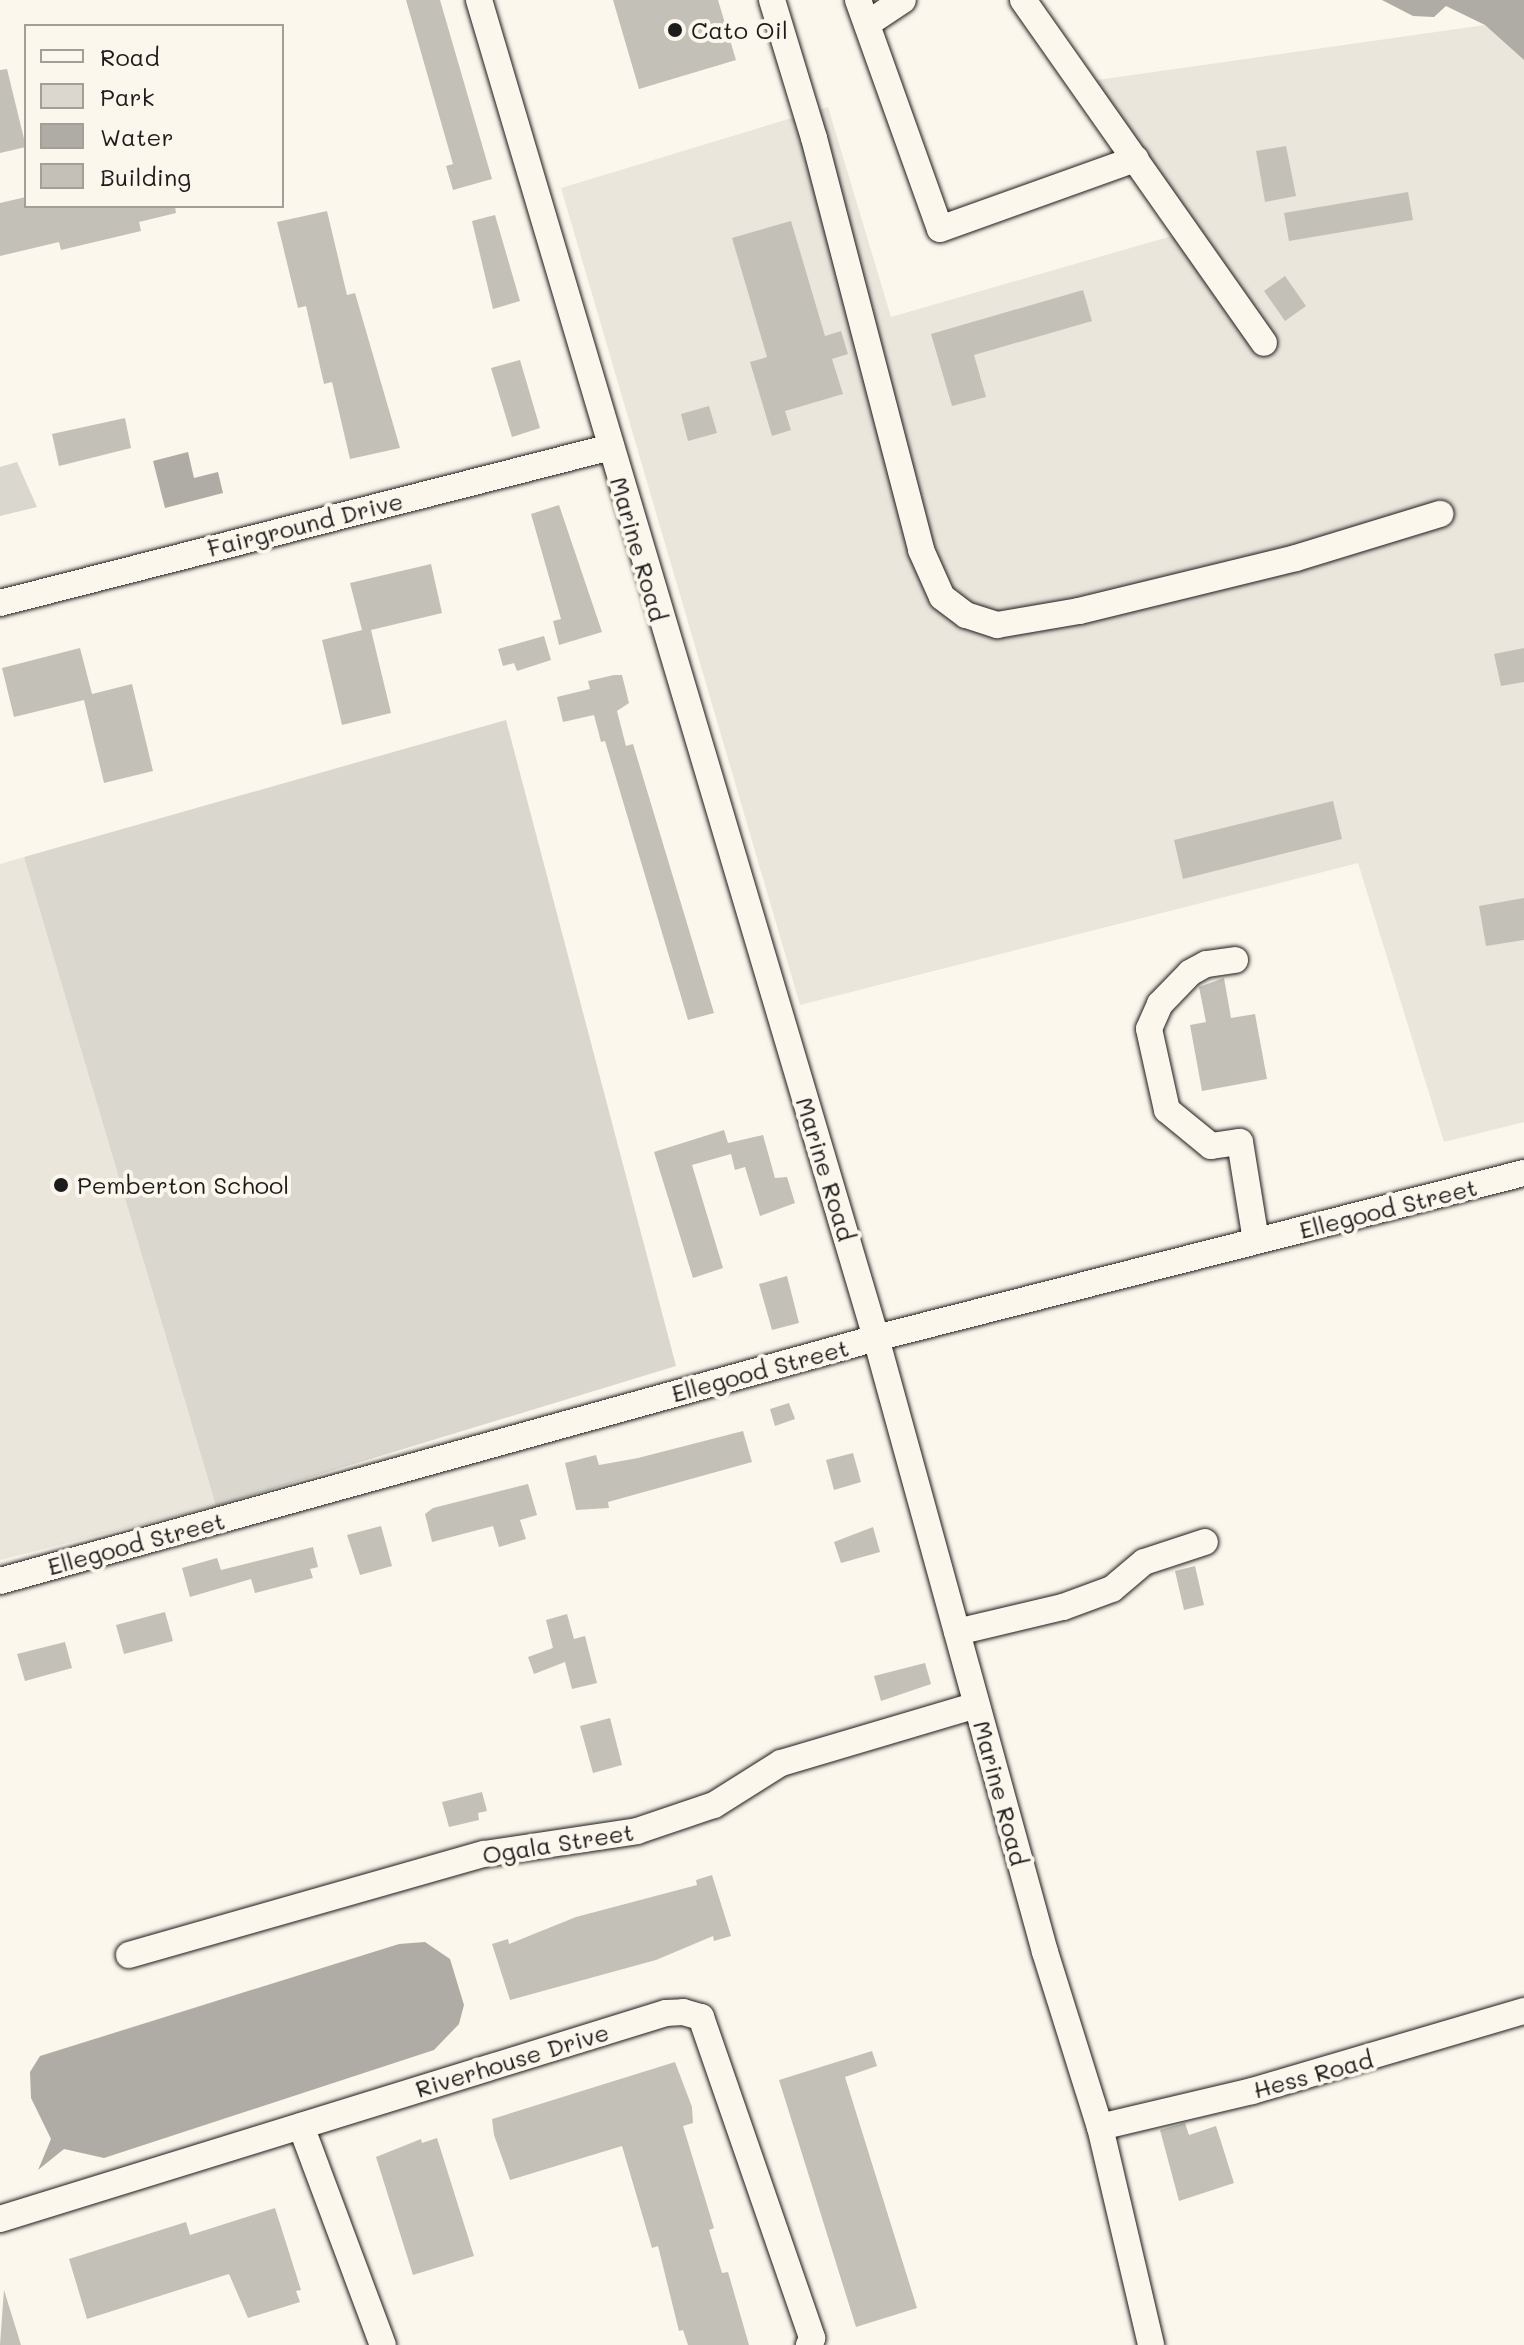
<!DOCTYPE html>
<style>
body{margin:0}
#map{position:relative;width:1524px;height:2345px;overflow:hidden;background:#fbf7ec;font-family:Mali,sans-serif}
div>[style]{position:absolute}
.built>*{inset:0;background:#eae6dc}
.green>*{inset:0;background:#dad7ce}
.water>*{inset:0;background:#afaca5}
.building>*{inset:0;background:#c3c0b8}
.roads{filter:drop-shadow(0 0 2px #1c1c1c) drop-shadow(0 0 2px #1c1c1c)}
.minor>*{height:26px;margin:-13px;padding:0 13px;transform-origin:13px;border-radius:13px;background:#fbf7ec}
.dots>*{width:22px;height:22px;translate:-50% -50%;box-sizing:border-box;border:4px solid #fbf7ec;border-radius:50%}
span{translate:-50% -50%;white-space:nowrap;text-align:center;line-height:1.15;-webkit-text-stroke:8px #fbf7ec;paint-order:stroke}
.poi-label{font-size:24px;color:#1c1c1c}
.left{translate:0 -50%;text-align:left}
.street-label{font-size:24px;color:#1c1c1c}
.legend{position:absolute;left:24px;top:24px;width:260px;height:184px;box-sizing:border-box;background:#fbf7ec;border:2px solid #a29f99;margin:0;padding:10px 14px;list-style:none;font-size:24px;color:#1c1c1c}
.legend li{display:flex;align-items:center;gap:16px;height:40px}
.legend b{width:40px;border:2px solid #a29f99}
</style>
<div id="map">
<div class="built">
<i style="clip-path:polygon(1485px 25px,1524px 60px,1524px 1122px,1444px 1142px,1358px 863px,800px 1005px,561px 188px,828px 107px,891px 317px,1196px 229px,1090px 81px)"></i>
<i style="clip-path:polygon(24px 857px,216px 1506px,0 1560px,0 864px)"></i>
</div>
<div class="green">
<i style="clip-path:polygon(17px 462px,37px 507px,0 516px,0 467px)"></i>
<i style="clip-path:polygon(506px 720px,676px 1366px,216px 1506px,24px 857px)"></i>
</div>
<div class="water">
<i style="clip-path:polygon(1382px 0,1524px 0,1524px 60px,1485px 25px,1446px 6px,1434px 17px,1413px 16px)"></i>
<i style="clip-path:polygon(188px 452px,194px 478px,218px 472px,223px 493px,165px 508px,153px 461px)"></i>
<i style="clip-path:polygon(425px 1942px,450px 1959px,464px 2005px,459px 2024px,434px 2050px,104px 2158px,64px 2149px,38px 2170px,51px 2139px,31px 2098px,30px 2072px,40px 2056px,399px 1944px)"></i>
</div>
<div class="building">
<i style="clip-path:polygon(406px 0,440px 0,492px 179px,453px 190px,446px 166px,453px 164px)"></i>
<i style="clip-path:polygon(613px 0,718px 0,736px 60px,639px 89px)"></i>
<i style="clip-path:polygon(7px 69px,26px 147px,0 153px,0 70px)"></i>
<i style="clip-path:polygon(1286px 146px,1296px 196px,1265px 202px,1256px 151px)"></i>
<i style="clip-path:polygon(1408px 192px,1413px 220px,1289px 241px,1284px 213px)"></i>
<i style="clip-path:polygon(26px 197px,26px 206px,175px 206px,176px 213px,139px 222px,141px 231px,61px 250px,59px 242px,0 256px,0 203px)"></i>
<i style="clip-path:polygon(327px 211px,347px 295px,355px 293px,400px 448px,350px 459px,332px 382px,324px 384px,306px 306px,298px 308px,277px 222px)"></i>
<i style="clip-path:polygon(495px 215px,520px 301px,493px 309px,472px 221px)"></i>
<i style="clip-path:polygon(791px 221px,825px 336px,841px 331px,848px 354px,832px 359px,843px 394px,785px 411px,791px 430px,772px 436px,750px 362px,767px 357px,732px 238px)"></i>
<i style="clip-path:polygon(1285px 276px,1306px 306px,1285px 321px,1264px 291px)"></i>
<i style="clip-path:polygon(1083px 290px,1092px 321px,974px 355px,986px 397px,952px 406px,931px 334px)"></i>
<i style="clip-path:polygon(520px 360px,540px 428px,512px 437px,491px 368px)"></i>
<i style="clip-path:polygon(709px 406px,717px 433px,688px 441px,681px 414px)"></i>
<i style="clip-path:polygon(125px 418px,131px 448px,59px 466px,52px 434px)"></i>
<i style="clip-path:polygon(559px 505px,602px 632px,559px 645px,553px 621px,561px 619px,531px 514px)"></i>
<i style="clip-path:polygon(431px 564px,442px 613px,371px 630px,391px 713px,342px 725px,322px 640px,362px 630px,350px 583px)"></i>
<i style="clip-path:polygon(544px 636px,551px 660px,517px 671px,514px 663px,503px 666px,498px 649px)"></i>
<i style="clip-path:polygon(80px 648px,92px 694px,132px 684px,153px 771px,104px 783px,84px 700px,14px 717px,2px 668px)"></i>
<i style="clip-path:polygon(1524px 648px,1524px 682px,1501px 686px,1494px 654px)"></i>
<i style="clip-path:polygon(614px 675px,622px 675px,629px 703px,617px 711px,626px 746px,633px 744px,714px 1013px,688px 1020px,605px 741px,601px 742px,594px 715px,563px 722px,557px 697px,590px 689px,588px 681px)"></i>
<i style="clip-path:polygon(1333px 801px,1342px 839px,1183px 879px,1174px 840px)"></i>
<i style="clip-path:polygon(1524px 898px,1524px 940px,1486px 946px,1479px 906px)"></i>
<i style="clip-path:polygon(1224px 978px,1231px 1018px,1255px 1014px,1267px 1079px,1202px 1091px,1190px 1025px,1206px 1022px,1199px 987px)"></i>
<i style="clip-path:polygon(724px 1130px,728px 1143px,763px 1135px,775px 1178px,787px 1177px,795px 1203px,760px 1216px,745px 1167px,735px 1170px,731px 1154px,692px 1165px,723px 1268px,693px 1278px,654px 1152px)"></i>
<i style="clip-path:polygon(787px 1276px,799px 1323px,772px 1330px,759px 1284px)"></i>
<i style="clip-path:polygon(789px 1403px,795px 1419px,775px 1426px,770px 1409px)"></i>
<i style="clip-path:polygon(743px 1431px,752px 1462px,608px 1502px,609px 1508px,576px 1510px,565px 1463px,596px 1455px,599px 1465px,638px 1458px)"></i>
<i style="clip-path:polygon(853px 1453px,861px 1482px,834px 1490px,826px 1460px)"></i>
<i style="clip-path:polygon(528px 1484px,537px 1515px,520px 1520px,526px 1539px,499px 1547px,493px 1526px,432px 1542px,425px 1514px,433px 1508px)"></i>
<i style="clip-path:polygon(381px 1526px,392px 1566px,360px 1575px,347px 1535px)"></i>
<i style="clip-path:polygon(873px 1527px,880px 1552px,841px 1563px,834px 1542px)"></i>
<i style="clip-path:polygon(313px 1547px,318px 1567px,310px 1569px,313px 1578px,255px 1593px,251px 1579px,190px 1597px,182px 1568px,217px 1558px,221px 1570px)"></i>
<i style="clip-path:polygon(1195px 1566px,1204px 1605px,1184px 1610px,1175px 1571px)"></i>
<i style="clip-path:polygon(165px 1612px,173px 1641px,124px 1654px,116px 1625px)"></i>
<i style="clip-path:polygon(567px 1614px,574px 1639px,585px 1636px,597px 1683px,572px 1689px,565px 1662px,534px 1674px,528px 1657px,553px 1648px,546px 1620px)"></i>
<i style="clip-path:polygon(65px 1642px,72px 1668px,25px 1681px,17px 1654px)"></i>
<i style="clip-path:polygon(925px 1663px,931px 1684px,881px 1701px,874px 1676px)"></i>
<i style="clip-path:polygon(610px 1718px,622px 1765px,593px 1773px,580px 1726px)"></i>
<i style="clip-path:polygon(482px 1792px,487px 1811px,478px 1813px,479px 1820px,449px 1827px,442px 1802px)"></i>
<i style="clip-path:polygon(712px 1875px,731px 1936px,714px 1941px,713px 1936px,656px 1960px,510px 2000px,492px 1944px,508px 1939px,509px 1944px,576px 1917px,697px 1885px,696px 1880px)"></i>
<i style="clip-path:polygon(872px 2051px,877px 2066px,845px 2077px,917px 2308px,856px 2327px,779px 2080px)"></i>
<i style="clip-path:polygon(675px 2062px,692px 2107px,693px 2123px,683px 2126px,714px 2228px,709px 2230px,722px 2273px,728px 2272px,749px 2345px,688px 2345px,683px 2330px,679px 2331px,658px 2246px,652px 2248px,622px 2146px,510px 2180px,494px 2135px,492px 2119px)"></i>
<i style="clip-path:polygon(1185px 2123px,1189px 2135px,1216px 2126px,1234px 2183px,1179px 2201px,1160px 2130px)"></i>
<i style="clip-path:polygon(437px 2138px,474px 2256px,413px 2275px,376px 2157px,421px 2139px,422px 2143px)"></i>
<i style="clip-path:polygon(275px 2208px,301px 2290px,296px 2291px,300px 2302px,248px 2318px,229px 2274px,87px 2319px,69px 2259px,186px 2222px,190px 2235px)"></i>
<i style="clip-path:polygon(4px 2290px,21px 2345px,0 2345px)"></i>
</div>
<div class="roads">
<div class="minor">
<i style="left:479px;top:0;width:1396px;rotate:73.47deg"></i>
<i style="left:876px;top:1338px;width:637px;rotate:74.61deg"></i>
<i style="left:1045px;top:1952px;width:183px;rotate:72.6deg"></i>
<i style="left:1100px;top:2127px;width:224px;rotate:76.8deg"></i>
<i style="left:772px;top:0;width:144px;rotate:73.1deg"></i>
<i style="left:814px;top:138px;width:426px;rotate:75.4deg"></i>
<i style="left:921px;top:550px;width:51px;rotate:65.9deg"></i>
<i style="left:942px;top:597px;width:30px;rotate:37deg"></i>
<i style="left:966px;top:615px;width:33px;rotate:18deg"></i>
<i style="left:997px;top:625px;width:83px;rotate:-9.7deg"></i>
<i style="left:1079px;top:611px;width:223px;rotate:-13.7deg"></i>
<i style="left:1296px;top:558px;width:151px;rotate:-17deg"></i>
<i style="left:858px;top:0;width:243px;rotate:70.3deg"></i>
<i style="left:940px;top:229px;width:208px;rotate:-19.7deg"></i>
<i style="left:1023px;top:0;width:419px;rotate:54.9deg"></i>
<i style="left:867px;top:24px;width:43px;rotate:-33.7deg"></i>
<i style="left:0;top:603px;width:631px;rotate:-14.32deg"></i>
<i style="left:1235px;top:960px;width:29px;rotate:172deg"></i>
<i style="left:1206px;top:964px;width:18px;rotate:151deg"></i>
<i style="left:1190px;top:973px;width:43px;rotate:134.1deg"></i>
<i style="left:1160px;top:1004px;width:27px;rotate:114deg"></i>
<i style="left:1149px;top:1029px;width:83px;rotate:77.5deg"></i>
<i style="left:1167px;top:1110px;width:57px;rotate:39.3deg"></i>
<i style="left:1211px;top:1146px;width:29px;rotate:-8deg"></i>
<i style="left:1240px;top:1142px;width:100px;rotate:80.8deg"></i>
<i style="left:0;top:1581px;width:909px;rotate:-15.5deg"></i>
<i style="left:876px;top:1338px;width:669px;rotate:-14.29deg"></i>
<i style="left:957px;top:1632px;width:109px;rotate:-13.3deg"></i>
<i style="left:1063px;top:1607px;width:52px;rotate:-20.2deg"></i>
<i style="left:1112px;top:1589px;width:42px;rotate:-40.2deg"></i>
<i style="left:1144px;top:1562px;width:64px;rotate:-18.2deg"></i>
<i style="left:129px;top:1955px;width:369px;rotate:-15.9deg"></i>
<i style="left:484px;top:1854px;width:155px;rotate:-8.5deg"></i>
<i style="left:637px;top:1831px;width:81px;rotate:-18.7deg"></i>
<i style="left:714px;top:1805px;width:79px;rotate:-32.1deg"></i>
<i style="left:781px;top:1763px;width:204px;rotate:-16.5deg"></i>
<i style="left:301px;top:2126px;width:234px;rotate:69.5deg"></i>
<i style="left:1100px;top:2127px;width:156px;rotate:-13.3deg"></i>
<i style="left:1252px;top:2091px;width:284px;rotate:-16.4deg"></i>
<i style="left:0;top:2219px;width:697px;rotate:-17.19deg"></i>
<i style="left:666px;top:2013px;width:17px;rotate:-3deg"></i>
<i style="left:683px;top:2012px;width:19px;rotate:16deg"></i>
<i style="left:701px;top:2017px;width:340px;rotate:70.9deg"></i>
<i style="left:812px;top:2338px;width:8px;rotate:113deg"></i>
</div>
</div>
<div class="dots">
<i style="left:675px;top:30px;background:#1c1c1c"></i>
<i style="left:61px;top:1185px;background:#1c1c1c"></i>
</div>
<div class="poi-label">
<span class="left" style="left:691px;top:30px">Cato Oil</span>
<span class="left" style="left:77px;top:1185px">Pemberton School</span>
</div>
<div class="street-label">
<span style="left:305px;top:524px;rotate:-14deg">Fairground Drive</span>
<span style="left:639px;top:549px;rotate:74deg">Marine Road</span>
<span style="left:826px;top:1169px;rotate:73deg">Marine Road</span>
<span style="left:1388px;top:1208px;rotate:-14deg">Ellegood Street</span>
<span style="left:760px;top:1370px;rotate:-15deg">Ellegood Street</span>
<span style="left:136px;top:1543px;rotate:-15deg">Ellegood Street</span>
<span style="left:1001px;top:1793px;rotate:75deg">Marine Road</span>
<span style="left:558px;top:1843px;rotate:-9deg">Ogala Street</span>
<span style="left:512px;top:2060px;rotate:-17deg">Riverhouse Drive</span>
<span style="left:1313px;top:2074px;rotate:-15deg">Hess Road</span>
</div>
<ul class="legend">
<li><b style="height:10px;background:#fbf7ec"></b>Road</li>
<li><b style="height:22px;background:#dad7ce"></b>Park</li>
<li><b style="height:22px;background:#afaca5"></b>Water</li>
<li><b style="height:22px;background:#c3c0b8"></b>Building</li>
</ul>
</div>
